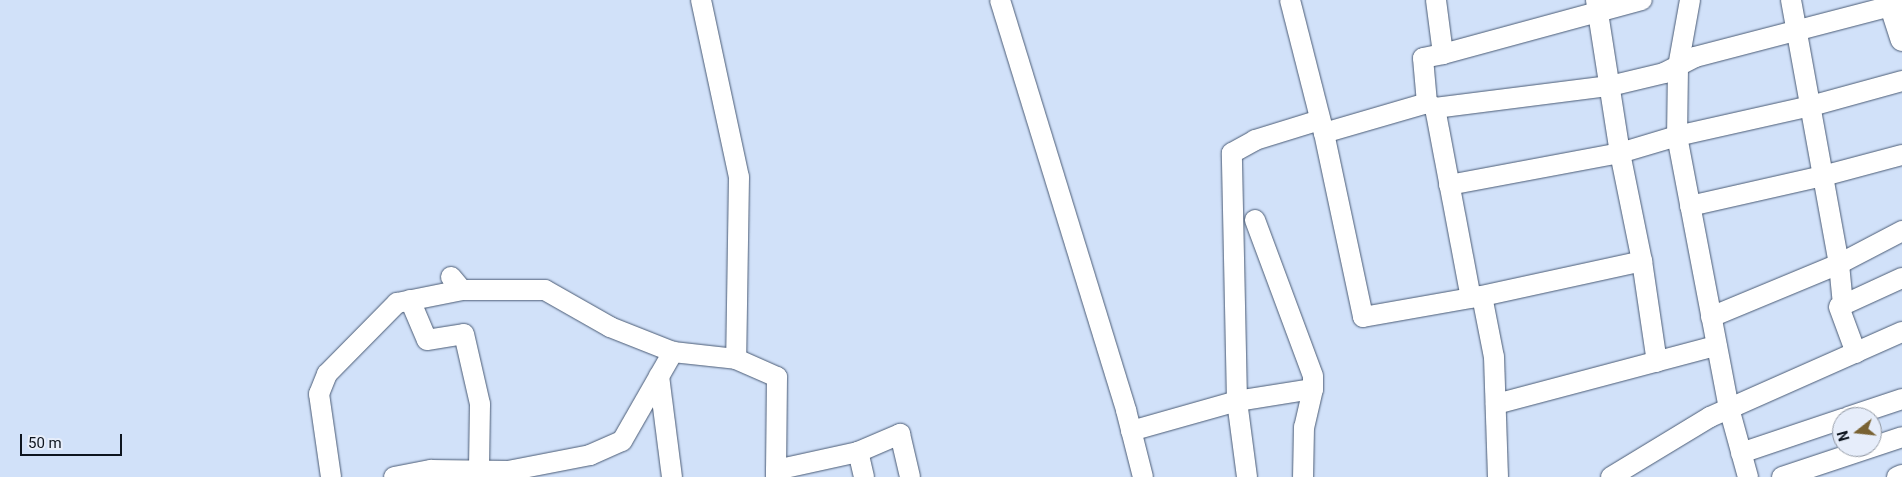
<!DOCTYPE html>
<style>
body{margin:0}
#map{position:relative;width:1902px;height:477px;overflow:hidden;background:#d1e1f9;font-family:Roboto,sans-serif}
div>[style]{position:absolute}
.roads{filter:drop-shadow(0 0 1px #4a5b75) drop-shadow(0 0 1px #4a5b75)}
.minor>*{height:20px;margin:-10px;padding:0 10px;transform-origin:10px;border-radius:10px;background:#fff}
.major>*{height:25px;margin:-12.5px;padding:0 12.5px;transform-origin:12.5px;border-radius:12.5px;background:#fff}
span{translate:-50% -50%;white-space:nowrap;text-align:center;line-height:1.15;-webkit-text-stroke:5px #e6edfa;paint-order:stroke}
.north{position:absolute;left:1832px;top:407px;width:50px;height:50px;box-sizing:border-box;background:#e6edfa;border:1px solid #9097a2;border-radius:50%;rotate:254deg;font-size:14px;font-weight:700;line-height:20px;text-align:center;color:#0e151f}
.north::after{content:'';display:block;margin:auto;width:18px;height:22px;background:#796232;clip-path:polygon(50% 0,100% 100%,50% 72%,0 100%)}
.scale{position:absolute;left:20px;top:434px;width:102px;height:22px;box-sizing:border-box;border:2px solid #0e151f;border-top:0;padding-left:6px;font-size:15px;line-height:18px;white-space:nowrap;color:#0e151f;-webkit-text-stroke:4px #e6edfa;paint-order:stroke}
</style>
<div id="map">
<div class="roads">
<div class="minor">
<i style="left:701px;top:0;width:181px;rotate:77.9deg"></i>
<i style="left:739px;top:177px;width:182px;rotate:90.9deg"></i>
<i style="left:736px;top:359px;width:45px;rotate:23.7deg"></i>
<i style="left:777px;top:377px;width:93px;rotate:90.6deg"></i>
<i style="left:1000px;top:0;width:429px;rotate:72.9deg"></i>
<i style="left:1126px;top:410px;width:69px;rotate:75.8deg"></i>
<i style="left:1290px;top:0;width:137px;rotate:75.7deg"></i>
<i style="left:1324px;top:133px;width:188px;rotate:78deg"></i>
<i style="left:1363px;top:317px;width:121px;rotate:-10deg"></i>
<i style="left:1482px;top:296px;width:62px;rotate:78.9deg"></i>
<i style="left:1494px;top:357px;width:120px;rotate:88.1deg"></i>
<i style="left:1596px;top:0;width:155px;rotate:81.1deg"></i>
<i style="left:1620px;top:153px;width:110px;rotate:78.5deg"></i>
<i style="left:1642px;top:261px;width:102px;rotate:81.6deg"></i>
<i style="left:1690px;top:0;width:68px;rotate:100.2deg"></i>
<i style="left:1678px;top:67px;width:69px;rotate:90.8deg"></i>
<i style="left:1677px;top:136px;width:277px;rotate:79.2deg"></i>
<i style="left:1729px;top:408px;width:72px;rotate:74.6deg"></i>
<i style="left:1791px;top:0;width:268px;rotate:79.7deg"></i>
<i style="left:1839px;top:264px;width:41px;rotate:84.4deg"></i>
<i style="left:1843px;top:305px;width:4px;rotate:153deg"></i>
<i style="left:1839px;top:307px;width:49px;rotate:69.7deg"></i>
<i style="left:1443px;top:54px;width:206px;rotate:-15.2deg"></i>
<i style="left:1427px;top:103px;width:45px;rotate:-95.1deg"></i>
<i style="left:1423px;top:58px;width:20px;rotate:-11deg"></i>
<i style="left:1443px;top:54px;width:54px;rotate:-97.4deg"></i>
<i style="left:1435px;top:108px;width:176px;rotate:-7.2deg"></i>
<i style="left:1610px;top:86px;width:56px;rotate:-13.5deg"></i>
<i style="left:1664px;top:73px;width:35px;rotate:-27deg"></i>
<i style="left:1695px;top:57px;width:214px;rotate:-14.6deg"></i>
<i style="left:1324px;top:133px;width:107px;rotate:-16.2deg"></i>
<i style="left:1427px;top:103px;width:9px;rotate:32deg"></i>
<i style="left:1435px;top:108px;width:193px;rotate:79.3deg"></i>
<i style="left:1449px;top:185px;width:174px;rotate:-10.6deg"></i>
<i style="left:1620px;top:153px;width:59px;rotate:-16.6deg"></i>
<i style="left:1677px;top:136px;width:137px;rotate:-12.6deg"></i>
<i style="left:1811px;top:106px;width:94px;rotate:-15.4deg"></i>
<i style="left:1690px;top:206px;width:136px;rotate:-12.7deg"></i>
<i style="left:1823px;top:176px;width:82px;rotate:-14.9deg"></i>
<i style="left:1255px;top:220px;width:166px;rotate:69.6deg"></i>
<i style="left:1313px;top:376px;width:13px;rotate:90deg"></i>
<i style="left:1313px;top:389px;width:39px;rotate:103deg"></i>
<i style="left:1304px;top:427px;width:50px;rotate:91.1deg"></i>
<i style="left:451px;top:277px;width:17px;rotate:50deg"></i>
<i style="left:462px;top:290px;width:83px"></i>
<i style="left:545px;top:290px;width:75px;rotate:29.6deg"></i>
<i style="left:610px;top:327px;width:68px;rotate:21.6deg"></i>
<i style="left:673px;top:352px;width:63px;rotate:6.3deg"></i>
<i style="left:1482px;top:296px;width:164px;rotate:-12.3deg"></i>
<i style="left:410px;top:300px;width:43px;rotate:67deg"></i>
<i style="left:427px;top:340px;width:37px;rotate:-9deg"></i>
<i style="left:464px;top:334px;width:72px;rotate:77.1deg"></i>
<i style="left:480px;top:404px;width:67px;rotate:90.9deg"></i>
<i style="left:1843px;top:305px;width:65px;rotate:-24.6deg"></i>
<i style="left:1711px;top:317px;width:139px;rotate:-22.5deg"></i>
<i style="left:1839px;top:264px;width:71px;rotate:-27.6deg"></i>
<i style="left:659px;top:376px;width:102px;rotate:82.7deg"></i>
<i style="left:1496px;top:404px;width:228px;rotate:-14.8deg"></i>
<i style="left:1848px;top:417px;width:57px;rotate:-18.4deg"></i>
<i style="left:1131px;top:431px;width:110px;rotate:-15.8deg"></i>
<i style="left:1237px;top:401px;width:77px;rotate:-9deg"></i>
<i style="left:1741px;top:453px;width:107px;rotate:-18.6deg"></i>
<i style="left:331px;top:477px;width:84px;rotate:-98.2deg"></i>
<i style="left:319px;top:394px;width:22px;rotate:-68deg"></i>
<i style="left:327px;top:374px;width:100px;rotate:-45.4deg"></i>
<i style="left:397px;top:303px;width:66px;rotate:-11.3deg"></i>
<i style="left:394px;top:477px;width:38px;rotate:-11deg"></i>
<i style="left:431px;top:470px;width:77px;rotate:0.7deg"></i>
<i style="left:508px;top:471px;width:84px;rotate:-11deg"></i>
<i style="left:590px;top:455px;width:35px;rotate:-24deg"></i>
<i style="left:622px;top:441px;width:103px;rotate:-60.2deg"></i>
<i style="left:776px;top:477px;width:7px;rotate:-90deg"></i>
<i style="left:776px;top:470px;width:84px;rotate:-12.4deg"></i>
<i style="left:864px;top:477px;width:26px;rotate:-103deg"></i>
<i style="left:858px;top:452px;width:46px;rotate:-23.2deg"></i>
<i style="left:900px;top:434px;width:44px;rotate:76.9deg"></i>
<i style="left:1247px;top:477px;width:77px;rotate:-97.5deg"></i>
<i style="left:1237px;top:401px;width:248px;rotate:-91.2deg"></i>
<i style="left:1232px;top:153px;width:26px;rotate:-29deg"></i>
<i style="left:1255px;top:140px;width:68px;rotate:-17.1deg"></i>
<i style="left:1611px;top:477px;width:116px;rotate:-31.2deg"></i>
<i style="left:1710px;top:417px;width:210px;rotate:-23.9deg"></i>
<i style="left:1782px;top:477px;width:126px;rotate:-18.4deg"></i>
<i style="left:1897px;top:477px;width:5px;rotate:-22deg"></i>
</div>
<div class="major">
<i style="left:1890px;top:0;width:40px;rotate:72deg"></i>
</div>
</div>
<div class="north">N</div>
<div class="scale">50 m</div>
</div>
